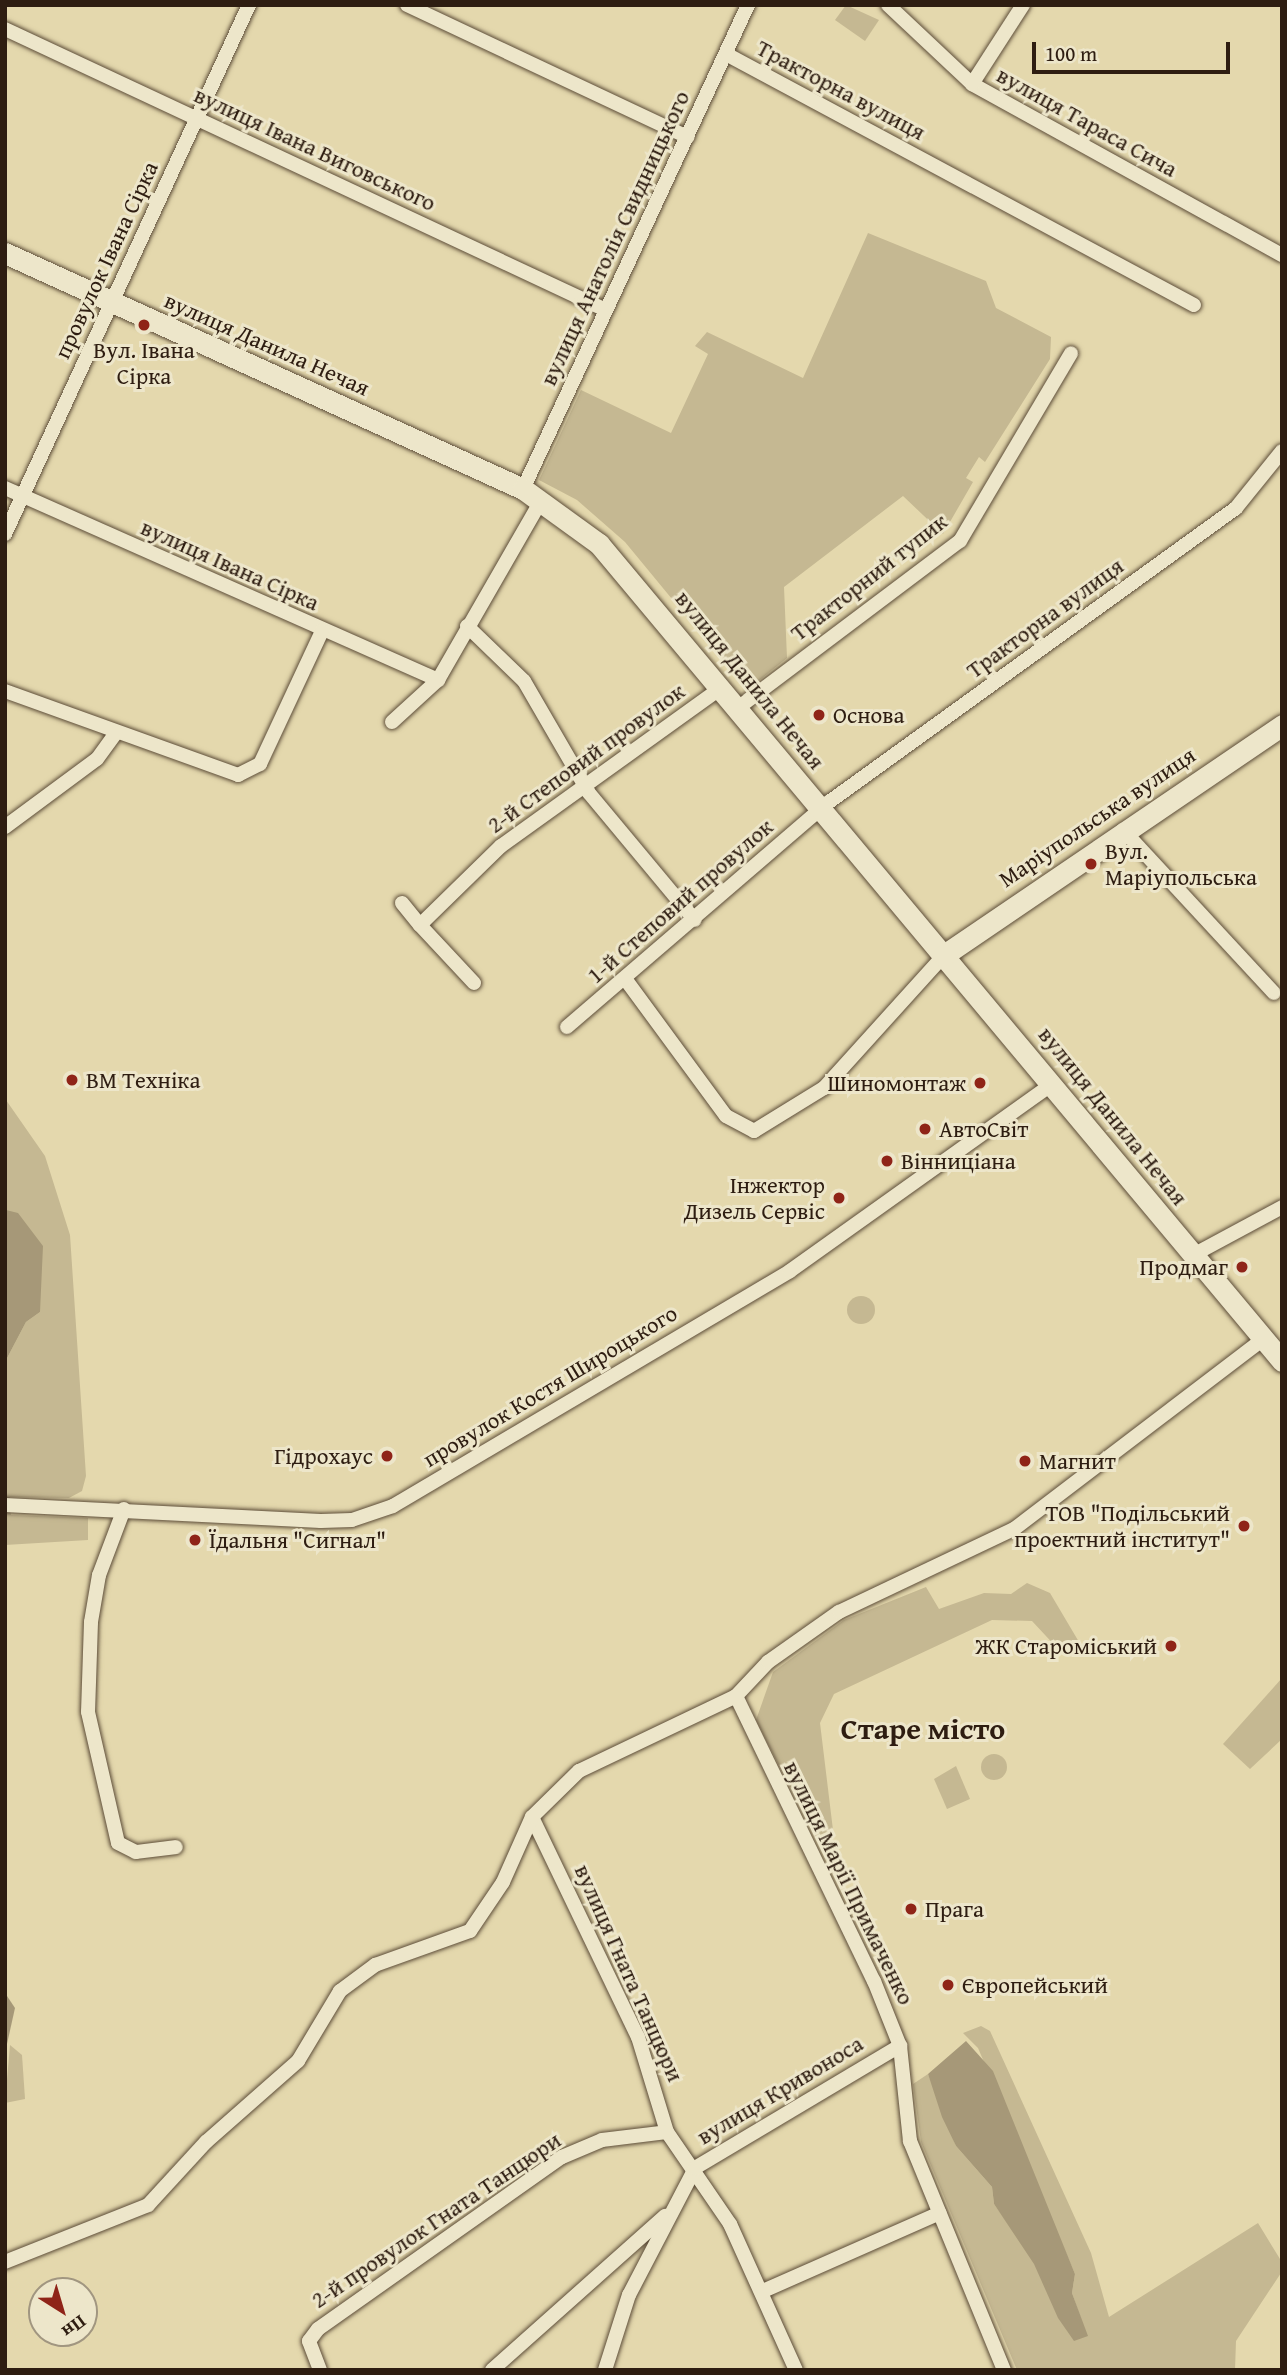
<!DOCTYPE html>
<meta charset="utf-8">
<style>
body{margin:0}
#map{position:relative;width:1287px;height:2375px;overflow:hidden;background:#e4d8ad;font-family:"Gentium Book Plus",serif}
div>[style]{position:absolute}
.green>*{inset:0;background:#c5b892}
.round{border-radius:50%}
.water>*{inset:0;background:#a69878}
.roads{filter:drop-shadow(0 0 2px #5c4c38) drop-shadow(0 0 2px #5c4c38)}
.minor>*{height:14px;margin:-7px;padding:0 7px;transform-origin:7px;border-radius:7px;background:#ede6ca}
.secondary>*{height:21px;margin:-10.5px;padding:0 10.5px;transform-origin:10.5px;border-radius:10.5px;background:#ede6ca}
.dots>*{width:19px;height:19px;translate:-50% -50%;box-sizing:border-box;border:4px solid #ede6ca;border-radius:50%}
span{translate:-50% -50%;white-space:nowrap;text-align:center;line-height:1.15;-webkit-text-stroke:6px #ede6ca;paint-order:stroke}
.street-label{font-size:23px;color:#2e1d11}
.poi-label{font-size:23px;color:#2e1d11}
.left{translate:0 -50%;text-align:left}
.right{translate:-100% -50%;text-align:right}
.district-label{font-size:30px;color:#2e1d11;font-weight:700}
.frame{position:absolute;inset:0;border:7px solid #2e1d11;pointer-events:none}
.north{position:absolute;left:28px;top:2277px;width:70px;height:70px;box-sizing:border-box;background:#ede6ca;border:2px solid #a19680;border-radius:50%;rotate:143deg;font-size:19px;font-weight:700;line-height:28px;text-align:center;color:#2e1d11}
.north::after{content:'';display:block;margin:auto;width:24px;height:32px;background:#8f2418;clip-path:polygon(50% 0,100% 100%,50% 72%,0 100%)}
.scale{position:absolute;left:1032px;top:42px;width:198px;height:32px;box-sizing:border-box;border:4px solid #2e1d11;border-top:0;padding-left:9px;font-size:21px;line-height:24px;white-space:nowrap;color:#2e1d11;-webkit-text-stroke:5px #ede6ca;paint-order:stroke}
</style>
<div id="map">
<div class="green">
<i style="clip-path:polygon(846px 5px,879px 20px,865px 41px,835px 20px)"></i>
<i style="clip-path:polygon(868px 233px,986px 281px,996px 308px,1051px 337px,1050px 359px,985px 462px,979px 457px,966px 478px,973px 482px,943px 534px,903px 496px,784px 587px,787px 658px,747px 690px,625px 542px,577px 500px,539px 480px,581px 390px,671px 433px,708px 354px,695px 346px,707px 332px,803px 378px)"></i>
<i style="clip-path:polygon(6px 1100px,45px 1156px,70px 1235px,86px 1476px,82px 1491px,69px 1498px,10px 1497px,11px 1515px,88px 1518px,88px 1540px,5px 1545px,5px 1362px,26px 1322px,40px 1312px,5px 1212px)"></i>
<i class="round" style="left:847px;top:1296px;width:28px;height:28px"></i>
<i style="clip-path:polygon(1027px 1583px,1050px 1593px,1079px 1642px,1059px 1650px,1032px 1621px,992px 1620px,834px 1694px,820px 1723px,833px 1830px,815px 1837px,756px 1720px,773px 1672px,844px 1620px,926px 1587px,939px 1609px,984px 1593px,1011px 1594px)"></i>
<i style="clip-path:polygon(1282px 1678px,1282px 1739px,1250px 1769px,1223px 1744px)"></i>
<i class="round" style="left:981px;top:1754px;width:26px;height:26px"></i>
<i style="clip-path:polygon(956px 1766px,970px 1799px,947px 1809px,934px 1779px)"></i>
<i style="clip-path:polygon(981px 2026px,990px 2031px,1091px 2253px,1109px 2317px,1258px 2223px,1280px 2259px,1281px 2273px,1236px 2341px,1235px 2370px,1017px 2370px,921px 2142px,913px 2084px,928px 2074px,956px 2146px,992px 2187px,994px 2204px,1087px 2336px,1072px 2293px,1075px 2274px,978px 2048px,963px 2033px)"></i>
<i style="clip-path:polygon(10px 2045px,22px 2055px,25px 2099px,5px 2103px)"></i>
</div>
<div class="water">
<i style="clip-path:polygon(6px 1210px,18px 1213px,43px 1246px,40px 1312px,26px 1322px,5px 1362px)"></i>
<i style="clip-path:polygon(5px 1993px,15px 2008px,5px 2053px)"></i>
<i style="clip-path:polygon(966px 2041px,993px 2071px,1075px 2274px,1072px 2293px,1088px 2336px,1074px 2341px,1058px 2318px,1034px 2264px,994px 2204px,992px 2187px,956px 2146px,942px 2117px,928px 2074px)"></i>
</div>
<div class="roads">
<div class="minor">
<i style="left:407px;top:5px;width:310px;rotate:25.2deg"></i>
<i style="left:888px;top:5px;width:115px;rotate:43.2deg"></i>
<i style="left:972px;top:84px;width:354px;rotate:28.9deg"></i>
<i style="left:5px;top:29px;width:663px;rotate:25.06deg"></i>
<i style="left:726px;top:54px;width:531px;rotate:28.21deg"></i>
<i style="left:972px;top:84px;width:94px;rotate:-57.2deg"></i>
<i style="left:5px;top:488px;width:474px;rotate:23.9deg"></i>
<i style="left:523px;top:489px;width:534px;rotate:-65.07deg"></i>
<i style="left:5px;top:534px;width:583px;rotate:-65.24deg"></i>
<i style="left:467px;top:626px;width:79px;rotate:44deg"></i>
<i style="left:524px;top:681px;width:129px;rotate:59.9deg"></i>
<i style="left:589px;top:793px;width:165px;rotate:50.2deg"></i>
<i style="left:5px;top:691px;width:248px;rotate:19.8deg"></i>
<i style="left:238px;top:775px;width:25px;rotate:-27deg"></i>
<i style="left:260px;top:764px;width:147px;rotate:-65deg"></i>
<i style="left:738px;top:708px;width:278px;rotate:-37deg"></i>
<i style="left:960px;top:541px;width:218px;rotate:-59.4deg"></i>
<i style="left:392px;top:722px;width:62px;rotate:-42.4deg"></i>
<i style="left:438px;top:680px;width:207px;rotate:-60.1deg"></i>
<i style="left:5px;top:827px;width:114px;rotate:-36.5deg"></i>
<i style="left:97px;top:759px;width:32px;rotate:-54deg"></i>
<i style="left:1123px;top:830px;width:222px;rotate:47.2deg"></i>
<i style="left:402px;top:903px;width:28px;rotate:51deg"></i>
<i style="left:626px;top:980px;width:169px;rotate:53.7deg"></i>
<i style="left:726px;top:1116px;width:32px;rotate:28deg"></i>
<i style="left:754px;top:1131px;width:82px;rotate:-31.6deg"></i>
<i style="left:824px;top:1088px;width:179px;rotate:-47.9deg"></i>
<i style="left:474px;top:983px;width:79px;rotate:-133deg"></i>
<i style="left:420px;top:925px;width:113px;rotate:-44.3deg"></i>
<i style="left:501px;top:846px;width:271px;rotate:-35.7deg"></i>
<i style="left:567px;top:1027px;width:345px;rotate:-40.7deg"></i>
<i style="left:829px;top:802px;width:502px;rotate:-35.84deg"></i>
<i style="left:1236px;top:508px;width:73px;rotate:-51.1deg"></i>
<i style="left:1193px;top:1255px;width:101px;rotate:-28.3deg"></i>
<i style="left:5px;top:1505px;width:316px;rotate:2.9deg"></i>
<i style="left:321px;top:1521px;width:31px;rotate:-2deg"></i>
<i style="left:352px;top:1520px;width:43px;rotate:-18.9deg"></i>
<i style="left:393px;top:1506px;width:461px;rotate:-30.6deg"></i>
<i style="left:790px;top:1271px;width:322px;rotate:-35.5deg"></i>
<i style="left:124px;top:1509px;width:71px;rotate:110.7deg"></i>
<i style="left:99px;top:1575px;width:48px;rotate:99.7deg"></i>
<i style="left:91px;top:1622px;width:90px;rotate:91.9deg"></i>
<i style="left:88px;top:1712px;width:134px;rotate:77.1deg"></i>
<i style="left:118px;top:1843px;width:20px;rotate:27deg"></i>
<i style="left:136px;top:1852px;width:40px;rotate:-7.1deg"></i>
<i style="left:736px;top:1696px;width:317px;rotate:64.2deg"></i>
<i style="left:874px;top:1981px;width:70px;rotate:68.2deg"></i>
<i style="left:900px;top:2046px;width:96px;rotate:84deg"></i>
<i style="left:910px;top:2141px;width:248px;rotate:67.7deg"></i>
<i style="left:532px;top:1817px;width:244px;rotate:64.3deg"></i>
<i style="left:638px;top:2037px;width:99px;rotate:73deg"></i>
<i style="left:667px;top:2132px;width:112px;rotate:55.6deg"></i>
<i style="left:730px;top:2224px;width:160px;rotate:65.7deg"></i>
<i style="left:5px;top:2262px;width:154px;rotate:-21.7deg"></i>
<i style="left:148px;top:2205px;width:86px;rotate:-47.4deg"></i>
<i style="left:206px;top:2142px;width:123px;rotate:-41.4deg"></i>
<i style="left:298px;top:2061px;width:82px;rotate:-59deg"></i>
<i style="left:340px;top:1991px;width:44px;rotate:-36.6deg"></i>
<i style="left:375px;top:1965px;width:101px;rotate:-19.7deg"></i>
<i style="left:470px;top:1931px;width:59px;rotate:-56deg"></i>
<i style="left:503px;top:1882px;width:71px;rotate:-66deg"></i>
<i style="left:532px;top:1817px;width:66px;rotate:-44.4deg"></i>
<i style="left:579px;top:1771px;width:174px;rotate:-25.5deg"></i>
<i style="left:736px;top:1696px;width:47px;rotate:-46.7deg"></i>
<i style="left:768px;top:1662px;width:87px;rotate:-35.2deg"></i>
<i style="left:839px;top:1612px;width:194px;rotate:-25.4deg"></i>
<i style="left:1014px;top:1529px;width:312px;rotate:-37.3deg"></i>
<i style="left:763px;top:2291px;width:193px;rotate:-23.8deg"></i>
<i style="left:320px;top:2370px;width:31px;rotate:-111deg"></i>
<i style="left:309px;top:2341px;width:15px;rotate:-53deg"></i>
<i style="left:318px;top:2329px;width:299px;rotate:-35.2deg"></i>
<i style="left:562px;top:2157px;width:43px;rotate:-23deg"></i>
<i style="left:602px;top:2140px;width:65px;rotate:-7deg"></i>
<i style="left:492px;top:2370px;width:232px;rotate:-41.7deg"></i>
<i style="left:605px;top:2370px;width:79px;rotate:-72.3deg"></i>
<i style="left:629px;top:2295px;width:143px;rotate:-62.5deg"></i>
<i style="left:695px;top:2168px;width:239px;rotate:-30.8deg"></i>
</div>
<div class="secondary">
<i style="left:5px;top:253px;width:569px;rotate:24.49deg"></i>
<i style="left:523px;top:489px;width:94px;rotate:35.9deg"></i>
<i style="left:599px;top:544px;width:1065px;rotate:50.1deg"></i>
<i style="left:944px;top:955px;width:409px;rotate:-34.2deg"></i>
</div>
</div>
<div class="dots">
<i style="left:144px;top:325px;background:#8f2418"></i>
<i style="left:819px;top:715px;background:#8f2418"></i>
<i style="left:1091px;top:864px;background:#8f2418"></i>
<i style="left:72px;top:1080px;background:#8f2418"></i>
<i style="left:980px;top:1083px;background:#8f2418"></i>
<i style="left:925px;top:1129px;background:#8f2418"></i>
<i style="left:887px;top:1161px;background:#8f2418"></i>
<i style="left:839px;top:1198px;background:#8f2418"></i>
<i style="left:1242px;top:1267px;background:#8f2418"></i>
<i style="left:387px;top:1456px;background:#8f2418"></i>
<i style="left:1025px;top:1461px;background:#8f2418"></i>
<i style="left:1244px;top:1526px;background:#8f2418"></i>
<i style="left:195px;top:1540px;background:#8f2418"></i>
<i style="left:1171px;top:1646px;background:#8f2418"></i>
<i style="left:911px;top:1909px;background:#8f2418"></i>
<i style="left:948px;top:1985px;background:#8f2418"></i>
</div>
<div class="street-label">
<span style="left:841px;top:90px;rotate:28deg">Тракторна вулиця</span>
<span style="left:1087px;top:122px;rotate:29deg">вулиця Тараса Сича</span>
<span style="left:315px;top:149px;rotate:25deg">вулиця Івана Виговського</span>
<span style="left:615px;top:238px;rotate:-65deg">вулиця Анатолія Свидницького</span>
<span style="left:106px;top:260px;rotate:-65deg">провулок Івана Сірка</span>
<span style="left:267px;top:344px;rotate:24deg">вулиця Данила Нечая</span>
<span style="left:230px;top:565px;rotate:24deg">вулиця Івана Сірка</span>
<span style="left:869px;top:577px;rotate:-38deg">Тракторний тупик</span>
<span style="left:1045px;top:618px;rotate:-36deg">Тракторна вулиця</span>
<span style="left:750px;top:680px;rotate:51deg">вулиця Данила Нечая</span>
<span style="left:586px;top:758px;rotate:-36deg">2-й Степовий провулок</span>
<span style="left:1097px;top:817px;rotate:-34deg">Маріупольська вулиця</span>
<span style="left:680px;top:901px;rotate:-41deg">1-й Степовий провулок</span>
<span style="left:1113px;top:1116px;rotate:51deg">вулиця Данила Нечая</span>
<span style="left:550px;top:1386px;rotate:-31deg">провулок Костя Широцького</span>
<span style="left:849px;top:1883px;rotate:64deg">вулиця Марії Примаченко</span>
<span style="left:629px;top:1973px;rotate:66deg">вулиця Гната Танцюри</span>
<span style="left:780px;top:2090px;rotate:-31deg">вулиця Кривоноса</span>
<span style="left:436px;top:2220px;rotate:-34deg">2-й провулок Гната Танцюри</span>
</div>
<div class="poi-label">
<span style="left:144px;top:363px">Вул. Івана<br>Сірка</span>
<span class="left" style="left:833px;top:715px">Основа</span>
<span class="left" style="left:1105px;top:864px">Вул.<br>Маріупольська</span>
<span class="left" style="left:86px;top:1080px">ВМ Техніка</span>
<span class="right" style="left:966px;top:1083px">Шиномонтаж</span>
<span class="left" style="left:939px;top:1129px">АвтоСвіт</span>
<span class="left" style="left:901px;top:1161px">Вінниціана</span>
<span class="right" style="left:825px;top:1198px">Інжектор<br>Дизель Сервіс</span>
<span class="right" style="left:1228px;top:1267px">Продмаг</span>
<span class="right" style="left:373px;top:1456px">Гідрохаус</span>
<span class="left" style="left:1039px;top:1461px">Магнит</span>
<span class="right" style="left:1230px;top:1526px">ТОВ "Подільський<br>проектний інститут"</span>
<span class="left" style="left:209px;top:1540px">Їдальня "Сигнал"</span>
<span class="right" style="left:1157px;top:1646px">ЖК Староміський</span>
<span class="left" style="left:925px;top:1909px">Прага</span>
<span class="left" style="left:962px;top:1985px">Європейський</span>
</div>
<div class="district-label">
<span style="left:923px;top:1728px">Старе місто</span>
</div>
<div class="frame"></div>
<div class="north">Пн</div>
<div class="scale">100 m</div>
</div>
